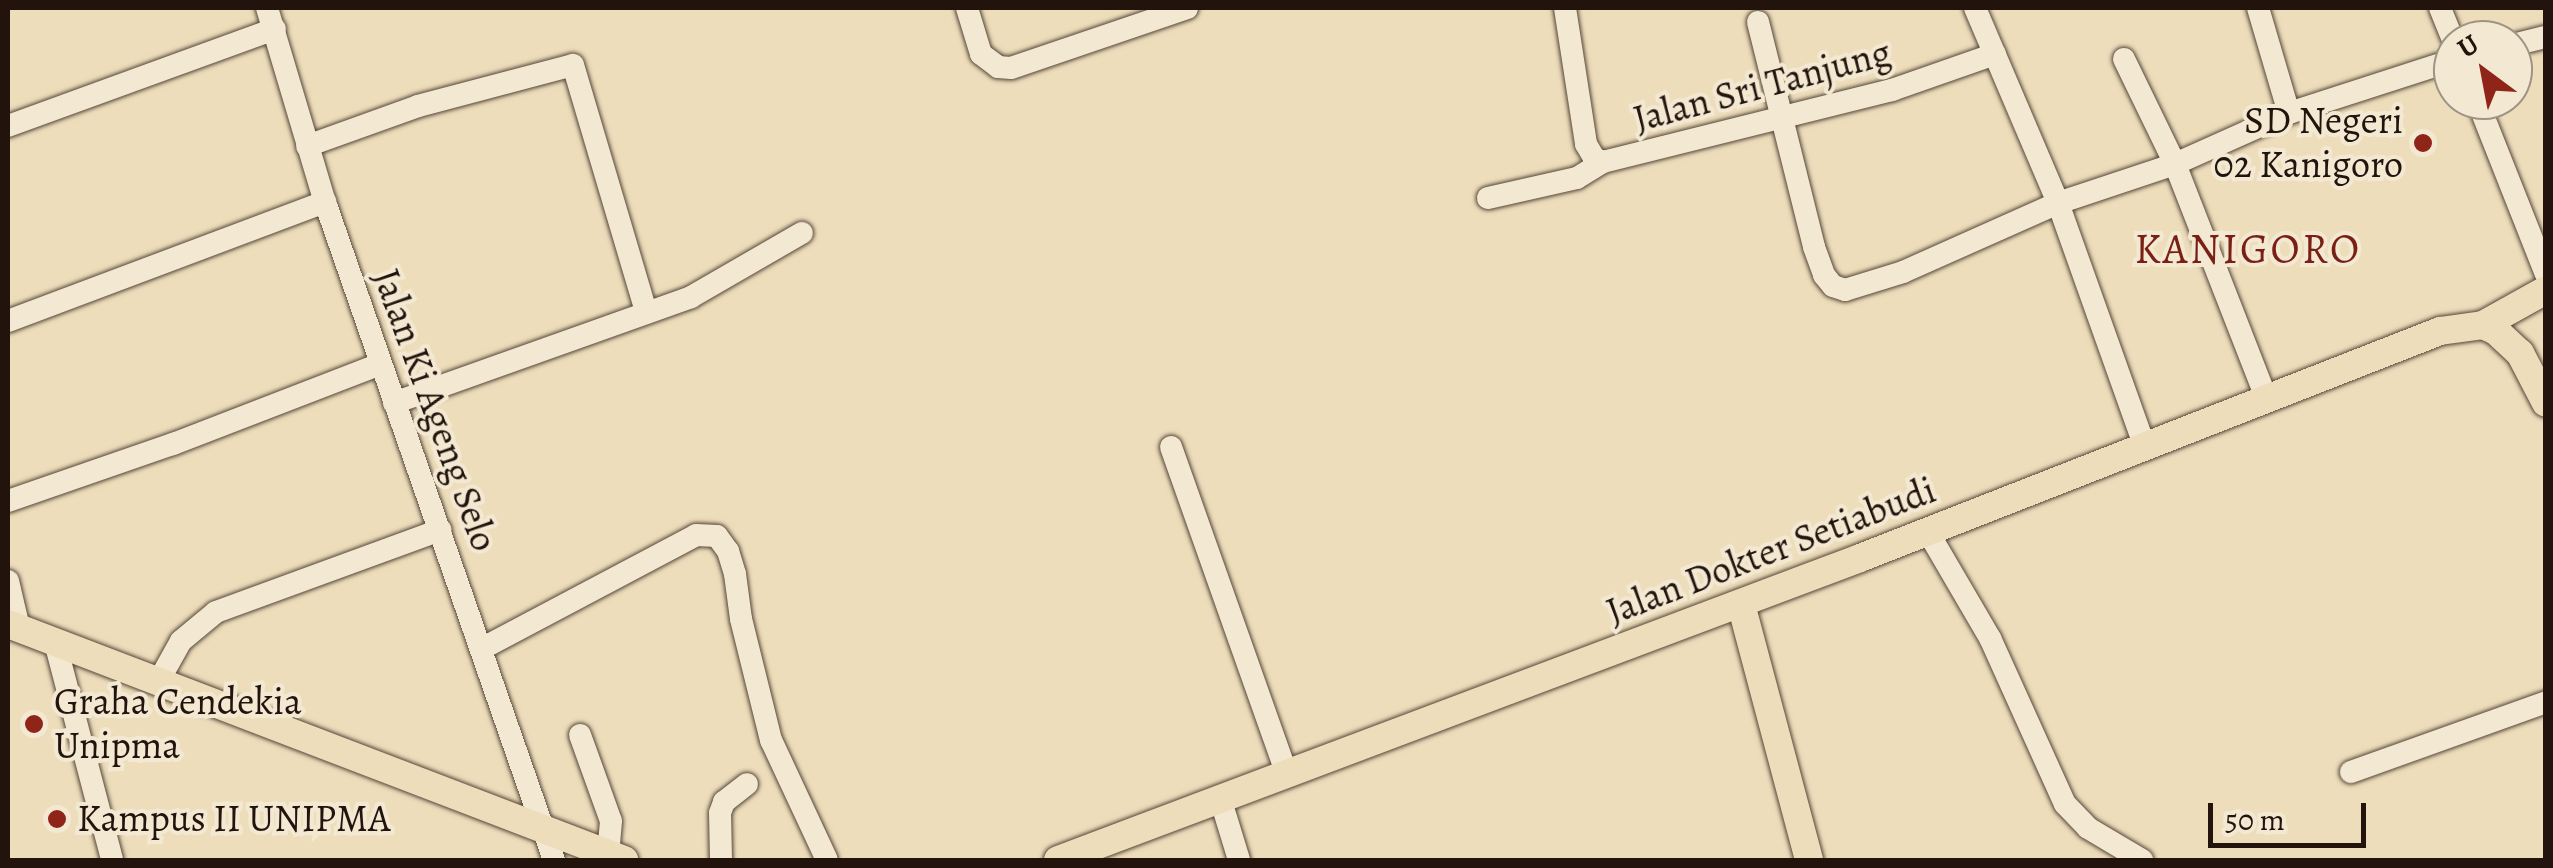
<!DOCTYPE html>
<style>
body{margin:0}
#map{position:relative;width:2553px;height:868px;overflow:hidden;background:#edddbb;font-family:Alegreya,serif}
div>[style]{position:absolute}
.roads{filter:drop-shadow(0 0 2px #554638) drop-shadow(0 0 2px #554638)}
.minor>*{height:22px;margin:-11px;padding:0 11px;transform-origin:11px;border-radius:11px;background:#f3e9d3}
.major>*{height:28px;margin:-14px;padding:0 14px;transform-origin:14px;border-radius:14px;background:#edddbb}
.dots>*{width:28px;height:28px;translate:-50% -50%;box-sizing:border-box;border:5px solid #f3e9d3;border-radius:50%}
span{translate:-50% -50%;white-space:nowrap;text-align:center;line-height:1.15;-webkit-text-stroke:8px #f3e9d3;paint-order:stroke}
.street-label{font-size:38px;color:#22130c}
.poi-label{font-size:38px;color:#22130c}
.right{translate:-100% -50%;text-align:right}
.left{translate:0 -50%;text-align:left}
.quarter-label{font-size:42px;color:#7a1f14;letter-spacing:2.5px}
.frame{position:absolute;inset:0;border:10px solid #22130c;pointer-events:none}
.north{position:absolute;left:2433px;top:20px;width:100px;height:100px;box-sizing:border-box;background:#f3e9d3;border:2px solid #9f9383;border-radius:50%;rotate:328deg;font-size:28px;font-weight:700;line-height:40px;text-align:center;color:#22130c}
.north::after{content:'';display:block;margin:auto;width:35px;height:45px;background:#8f2418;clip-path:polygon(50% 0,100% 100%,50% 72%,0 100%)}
.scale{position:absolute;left:2208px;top:803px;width:158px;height:45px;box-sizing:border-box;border:5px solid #22130c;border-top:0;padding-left:12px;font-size:30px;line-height:35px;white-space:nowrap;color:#22130c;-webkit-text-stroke:8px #f3e9d3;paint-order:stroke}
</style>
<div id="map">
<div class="roads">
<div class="minor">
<i style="left:267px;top:8px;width:202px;rotate:73.4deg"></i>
<i style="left:325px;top:202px;width:697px;rotate:70.81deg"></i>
<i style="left:967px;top:8px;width:48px;rotate:73.1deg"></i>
<i style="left:981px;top:54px;width:21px;rotate:37deg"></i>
<i style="left:998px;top:67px;width:13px;rotate:4deg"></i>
<i style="left:1011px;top:68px;width:186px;rotate:-18.8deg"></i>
<i style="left:1565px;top:8px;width:138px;rotate:81.2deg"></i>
<i style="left:1586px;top:144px;width:16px;rotate:60deg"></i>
<i style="left:1594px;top:158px;width:10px;rotate:24deg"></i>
<i style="left:1975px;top:8px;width:212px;rotate:66.9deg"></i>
<i style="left:2058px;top:203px;width:260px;rotate:70.4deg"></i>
<i style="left:2258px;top:8px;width:109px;rotate:73.6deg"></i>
<i style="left:2440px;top:8px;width:35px;rotate:68deg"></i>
<i style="left:1758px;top:22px;width:232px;rotate:76deg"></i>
<i style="left:1814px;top:247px;width:30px;rotate:70deg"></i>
<i style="left:1824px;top:275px;width:14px;rotate:51deg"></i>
<i style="left:1833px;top:286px;width:13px;rotate:18deg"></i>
<i style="left:1845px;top:290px;width:61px;rotate:-17.2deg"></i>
<i style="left:1903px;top:272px;width:170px;rotate:-24deg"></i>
<i style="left:2058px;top:203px;width:123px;rotate:-18.4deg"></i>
<i style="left:2175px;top:164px;width:125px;rotate:-24.1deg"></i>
<i style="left:2289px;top:113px;width:172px;rotate:-17.9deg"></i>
<i style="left:2513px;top:45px;width:34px;rotate:-14deg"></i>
<i style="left:2124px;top:59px;width:117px;rotate:64.1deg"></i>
<i style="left:2175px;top:164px;width:253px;rotate:68.7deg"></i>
<i style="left:2477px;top:100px;width:187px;rotate:68.4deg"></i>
<i style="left:8px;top:126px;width:284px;rotate:-20deg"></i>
<i style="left:307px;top:146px;width:118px;rotate:-19.8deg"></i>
<i style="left:418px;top:106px;width:160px;rotate:-14.8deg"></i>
<i style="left:573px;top:65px;width:258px;rotate:73.5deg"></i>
<i style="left:1603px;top:162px;width:298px;rotate:-14deg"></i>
<i style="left:1892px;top:90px;width:109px;rotate:-19.3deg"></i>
<i style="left:1488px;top:198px;width:91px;rotate:-12.7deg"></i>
<i style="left:1577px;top:178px;width:31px;rotate:-32deg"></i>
<i style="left:8px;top:321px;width:339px;rotate:-20.6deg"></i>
<i style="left:394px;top:403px;width:315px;rotate:-19.6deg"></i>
<i style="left:691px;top:297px;width:128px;rotate:-30deg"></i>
<i style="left:1171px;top:447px;width:345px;rotate:70.5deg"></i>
<i style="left:8px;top:501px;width:175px;rotate:-19.1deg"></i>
<i style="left:173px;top:444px;width:222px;rotate:-21.1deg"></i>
<i style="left:1928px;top:532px;width:123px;rotate:59.7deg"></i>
<i style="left:1990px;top:638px;width:182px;rotate:65.7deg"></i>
<i style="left:2065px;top:804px;width:33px;rotate:46deg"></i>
<i style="left:2088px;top:828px;width:63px;rotate:30.7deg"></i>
<i style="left:8px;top:581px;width:48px;rotate:76.8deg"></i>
<i style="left:55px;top:642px;width:225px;rotate:75.3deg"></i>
<i style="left:483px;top:648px;width:241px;rotate:-27.9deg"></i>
<i style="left:696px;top:535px;width:21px;rotate:3deg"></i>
<i style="left:717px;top:536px;width:19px;rotate:54deg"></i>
<i style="left:728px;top:551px;width:24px;rotate:73deg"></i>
<i style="left:735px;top:574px;width:45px;rotate:82.4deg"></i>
<i style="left:741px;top:619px;width:125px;rotate:76.1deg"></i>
<i style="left:771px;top:740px;width:132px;rotate:65deg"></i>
<i style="left:157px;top:684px;width:49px;rotate:-60.8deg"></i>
<i style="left:181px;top:641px;width:45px;rotate:-39.6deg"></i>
<i style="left:216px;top:612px;width:239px;rotate:-20.1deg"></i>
<i style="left:580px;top:735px;width:91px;rotate:70.2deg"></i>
<i style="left:611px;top:821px;width:33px;rotate:95deg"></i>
<i style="left:2351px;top:772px;width:207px;rotate:-19.7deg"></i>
<i style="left:1221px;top:801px;width:62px;rotate:73deg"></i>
<i style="left:721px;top:860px;width:47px;rotate:-91.2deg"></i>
<i style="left:720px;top:813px;width:12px;rotate:-70deg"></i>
<i style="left:724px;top:802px;width:29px;rotate:-38deg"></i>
</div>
<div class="major">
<i style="left:2483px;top:325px;width:72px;rotate:-29.1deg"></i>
<i style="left:1741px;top:604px;width:265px;rotate:75.1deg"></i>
<i style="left:8px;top:624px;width:660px;rotate:20.96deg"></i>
<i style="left:1058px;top:860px;width:857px;rotate:-20.63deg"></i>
<i style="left:1860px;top:558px;width:623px;rotate:-21.37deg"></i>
<i style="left:2440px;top:331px;width:43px;rotate:-7.9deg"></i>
<i style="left:2483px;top:325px;width:14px;rotate:25deg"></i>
<i style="left:2496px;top:331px;width:33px;rotate:43deg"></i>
<i style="left:2520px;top:353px;width:56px;rotate:62.5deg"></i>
</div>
</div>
<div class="dots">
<i style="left:2423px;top:143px;background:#8f2418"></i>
<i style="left:34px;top:724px;background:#8f2418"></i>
<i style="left:57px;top:819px;background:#8f2418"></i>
</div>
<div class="street-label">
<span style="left:1762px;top:86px;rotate:-15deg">Jalan Sri Tanjung</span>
<span style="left:435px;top:410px;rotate:70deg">Jalan Ki Ageng Selo</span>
<span style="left:1771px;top:551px;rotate:-21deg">Jalan Dokter Setiabudi</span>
</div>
<div class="poi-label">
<span class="right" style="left:2403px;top:143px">SD Negeri<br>02 Kanigoro</span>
<span class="left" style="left:54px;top:724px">Graha Cendekia<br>Unipma</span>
<span class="left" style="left:77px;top:819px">Kampus II UNIPMA</span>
</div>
<div class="quarter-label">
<span style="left:2248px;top:249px">KANIGORO</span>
</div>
<div class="frame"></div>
<div class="north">U</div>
<div class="scale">50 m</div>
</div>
